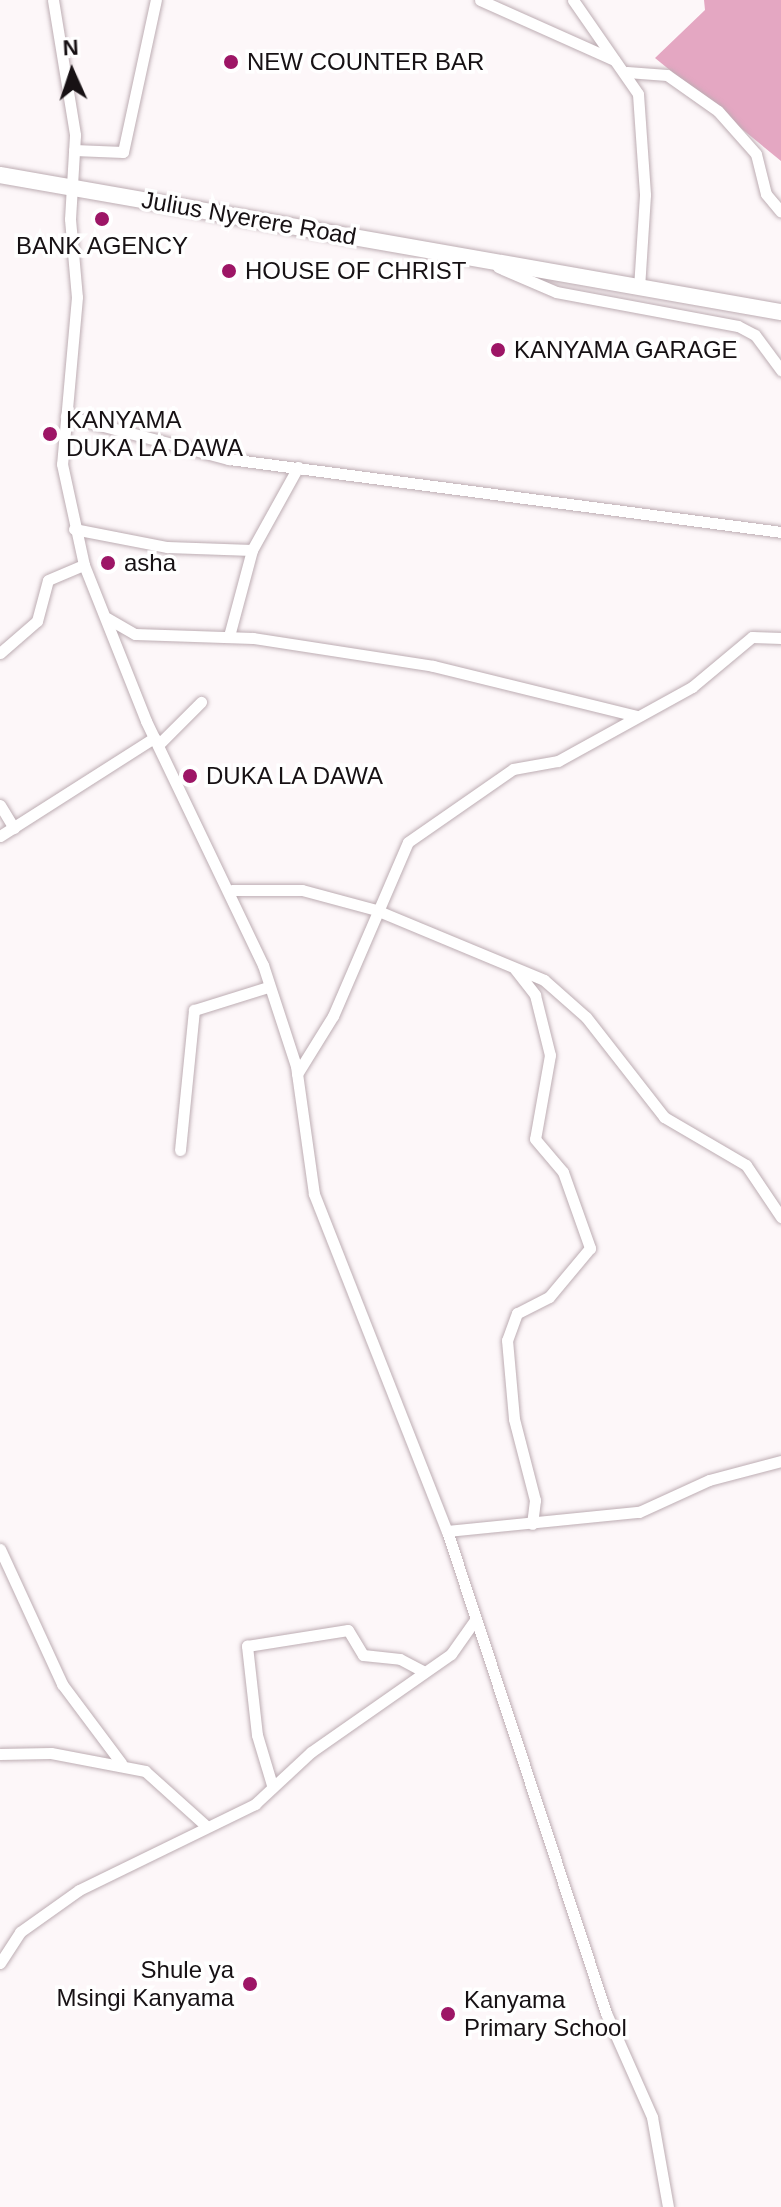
<!DOCTYPE html>
<style>
body{margin:0}
#map{position:relative;width:781px;height:2207px;overflow:hidden;background:#fdf7f9;font-family:Arial,sans-serif}
div>[style]{position:absolute}
.forest>*{inset:0;background:#e4a7c2}
.roads{filter:drop-shadow(0 0 2px #bdadb3) drop-shadow(0 0 2px #bdadb3)}
.minor>*{height:11px;margin:-5.5px;padding:0 5.5px;transform-origin:5.5px;border-radius:5.5px;background:#fff}
.highway>*{height:16px;margin:-8px;padding:0 8px;transform-origin:8px;border-radius:8px;background:#fff}
.dots>*{width:22px;height:22px;translate:-50% -50%;box-sizing:border-box;border:4px solid #fff;border-radius:50%}
span{translate:-50% -50%;white-space:nowrap;text-align:center;line-height:1.15;-webkit-text-stroke:7px #fff;paint-order:stroke}
.poi-label{font-size:24px;color:#171114}
.left{translate:0 -50%;text-align:left}
.right{translate:-100% -50%;text-align:right}
.street-label{font-size:24px;color:#171114}
.north{position:absolute;left:32px;top:32px;width:80px;height:80px;-webkit-text-stroke:6px #fff;paint-order:stroke;rotate:357deg;font-size:22px;font-weight:700;line-height:32px;text-align:center;color:#171114}
.north::after{content:'';display:block;margin:auto;width:28px;height:36px;background:#171114;clip-path:polygon(50% 0,100% 100%,50% 72%,0 100%)}
</style>
<div id="map">
<div class="forest">
<i style="clip-path:polygon(704px 0,781px 0,781px 161px,655px 58px,705px 10px)"></i>
</div>
<div class="roads">
<div class="minor">
<i style="left:53px;top:0;width:137px;rotate:80.7deg"></i>
<i style="left:75px;top:135px;width:84px;rotate:93.4deg"></i>
<i style="left:70px;top:219px;width:78px;rotate:84.9deg"></i>
<i style="left:77px;top:297px;width:168px;rotate:95.1deg"></i>
<i style="left:62px;top:464px;width:103px;rotate:77.7deg"></i>
<i style="left:84px;top:565px;width:168px;rotate:68.3deg"></i>
<i style="left:146px;top:721px;width:271px;rotate:64.4deg"></i>
<i style="left:263px;top:965px;width:106px;rotate:71.9deg"></i>
<i style="left:296px;top:1066px;width:129px;rotate:82deg"></i>
<i style="left:314px;top:1194px;width:362px;rotate:68.5deg"></i>
<i style="left:447px;top:1531px;width:508px;rotate:71.74deg"></i>
<i style="left:606px;top:2013px;width:114px;rotate:66.1deg"></i>
<i style="left:652px;top:2117px;width:91px;rotate:79.9deg"></i>
<i style="left:480px;top:0;width:147px;rotate:24.1deg"></i>
<i style="left:573px;top:0;width:114px;rotate:55.3deg"></i>
<i style="left:638px;top:94px;width:101px;rotate:86deg"></i>
<i style="left:645px;top:195px;width:92px;rotate:93.7deg"></i>
<i style="left:627px;top:72px;width:40px;rotate:4.3deg"></i>
<i style="left:667px;top:75px;width:62px;rotate:35.2deg"></i>
<i style="left:718px;top:111px;width:57px;rotate:48.5deg"></i>
<i style="left:756px;top:154px;width:41px;rotate:76deg"></i>
<i style="left:766px;top:194px;width:23px;rotate:50deg"></i>
<i style="left:74px;top:150px;width:49px;rotate:2.3deg"></i>
<i style="left:123px;top:152px;width:156px;rotate:-77.8deg"></i>
<i style="left:498px;top:267px;width:63px;rotate:23.3deg"></i>
<i style="left:556px;top:292px;width:185px;rotate:10.6deg"></i>
<i style="left:738px;top:326px;width:19px;rotate:28deg"></i>
<i style="left:755px;top:335px;width:44px;rotate:53.4deg"></i>
<i style="left:66px;top:416px;width:169px;rotate:14.8deg"></i>
<i style="left:229px;top:459px;width:557px;rotate:7.53deg"></i>
<i style="left:74px;top:529px;width:95px;rotate:11deg"></i>
<i style="left:167px;top:547px;width:85px;rotate:2deg"></i>
<i style="left:107px;top:618px;width:32px;rotate:30deg"></i>
<i style="left:135px;top:634px;width:118px;rotate:1.9deg"></i>
<i style="left:253px;top:638px;width:182px;rotate:8.8deg"></i>
<i style="left:433px;top:666px;width:210px;rotate:13.8deg"></i>
<i style="left:229px;top:636px;width:89px;rotate:-75deg"></i>
<i style="left:252px;top:550px;width:95px;rotate:-61deg"></i>
<i style="left:0;top:653px;width:49px;rotate:-40.9deg"></i>
<i style="left:37px;top:621px;width:42px;rotate:-75deg"></i>
<i style="left:48px;top:580px;width:39px;rotate:-23deg"></i>
<i style="left:158px;top:745px;width:61px;rotate:-45deg"></i>
<i style="left:0;top:805px;width:27px;rotate:59deg"></i>
<i style="left:0;top:836px;width:183px;rotate:-32.5deg"></i>
<i style="left:232px;top:890px;width:70px"></i>
<i style="left:302px;top:890px;width:77px;rotate:15.1deg"></i>
<i style="left:376px;top:910px;width:182px;rotate:22.6deg"></i>
<i style="left:544px;top:980px;width:56px;rotate:41.4deg"></i>
<i style="left:586px;top:1017px;width:127px;rotate:52deg"></i>
<i style="left:664px;top:1117px;width:95px;rotate:30.3deg"></i>
<i style="left:746px;top:1165px;width:63px;rotate:56.1deg"></i>
<i style="left:515px;top:969px;width:33px;rotate:52deg"></i>
<i style="left:535px;top:995px;width:62px;rotate:76deg"></i>
<i style="left:550px;top:1055px;width:85px;rotate:100.1deg"></i>
<i style="left:535px;top:1139px;width:43px;rotate:49.7deg"></i>
<i style="left:563px;top:1172px;width:81px;rotate:70.4deg"></i>
<i style="left:590px;top:1248px;width:64px;rotate:129.9deg"></i>
<i style="left:549px;top:1297px;width:36px;rotate:153deg"></i>
<i style="left:517px;top:1313px;width:29px;rotate:110deg"></i>
<i style="left:507px;top:1340px;width:79px;rotate:84.9deg"></i>
<i style="left:514px;top:1419px;width:84px;rotate:75.5deg"></i>
<i style="left:535px;top:1500px;width:24px;rotate:97deg"></i>
<i style="left:297px;top:1074px;width:68px;rotate:-58.2deg"></i>
<i style="left:333px;top:1016px;width:189px;rotate:-66.7deg"></i>
<i style="left:408px;top:842px;width:128px;rotate:-34.8deg"></i>
<i style="left:513px;top:769px;width:46px;rotate:-10.1deg"></i>
<i style="left:558px;top:761px;width:153px;rotate:-28.9deg"></i>
<i style="left:692px;top:687px;width:78px;rotate:-39.8deg"></i>
<i style="left:752px;top:637px;width:29px;rotate:2deg"></i>
<i style="left:180px;top:1150px;width:141px;rotate:-84.3deg"></i>
<i style="left:194px;top:1010px;width:77px;rotate:-17.3deg"></i>
<i style="left:447px;top:1531px;width:193px;rotate:-5.7deg"></i>
<i style="left:639px;top:1512px;width:77px;rotate:-24.6deg"></i>
<i style="left:709px;top:1480px;width:74px;rotate:-14.8deg"></i>
<i style="left:0;top:1549px;width:149px;rotate:65.3deg"></i>
<i style="left:62px;top:1684px;width:99px;rotate:53.2deg"></i>
<i style="left:0;top:1754px;width:51px;rotate:-1.1deg"></i>
<i style="left:51px;top:1753px;width:96px;rotate:10.8deg"></i>
<i style="left:145px;top:1771px;width:81px;rotate:42deg"></i>
<i style="left:272px;top:1785px;width:52px;rotate:-106.7deg"></i>
<i style="left:257px;top:1735px;width:90px;rotate:-96.4deg"></i>
<i style="left:247px;top:1646px;width:102px;rotate:-9deg"></i>
<i style="left:348px;top:1630px;width:29px;rotate:59deg"></i>
<i style="left:363px;top:1655px;width:37px;rotate:6deg"></i>
<i style="left:400px;top:1659px;width:26px;rotate:28deg"></i>
<i style="left:0;top:1963px;width:37px;rotate:-57deg"></i>
<i style="left:20px;top:1932px;width:72px;rotate:-35.4deg"></i>
<i style="left:79px;top:1890px;width:196px;rotate:-26deg"></i>
<i style="left:255px;top:1804px;width:76px;rotate:-42.9deg"></i>
<i style="left:311px;top:1752px;width:171px;rotate:-35deg"></i>
<i style="left:451px;top:1654px;width:42px;rotate:-54.8deg"></i>
</div>
<div class="highway">
<i style="left:0;top:175px;width:793px;rotate:9.95deg"></i>
</div>
</div>
<div class="dots">
<i style="left:231px;top:62px;background:#9d1666"></i>
<i style="left:102px;top:219px;background:#9d1666"></i>
<i style="left:229px;top:271px;background:#9d1666"></i>
<i style="left:498px;top:350px;background:#9d1666"></i>
<i style="left:50px;top:434px;background:#9d1666"></i>
<i style="left:108px;top:563px;background:#9d1666"></i>
<i style="left:190px;top:776px;background:#9d1666"></i>
<i style="left:250px;top:1984px;background:#9d1666"></i>
<i style="left:448px;top:2014px;background:#9d1666"></i>
</div>
<div class="poi-label">
<span class="left" style="left:247px;top:62px">NEW COUNTER BAR</span>
<span style="left:102px;top:246px">BANK AGENCY</span>
<span class="left" style="left:245px;top:271px">HOUSE OF CHRIST</span>
<span class="left" style="left:514px;top:350px">KANYAMA GARAGE</span>
<span class="left" style="left:66px;top:434px">KANYAMA<br>DUKA LA DAWA</span>
<span class="left" style="left:124px;top:563px">asha</span>
<span class="left" style="left:206px;top:776px">DUKA LA DAWA</span>
<span class="right" style="left:234px;top:1984px">Shule ya<br>Msingi Kanyama</span>
<span class="left" style="left:464px;top:2014px">Kanyama<br>Primary School</span>
</div>
<div class="street-label">
<span style="left:249px;top:218px;rotate:10deg">Julius Nyerere Road</span>
</div>
<div class="north">N</div>
</div>
